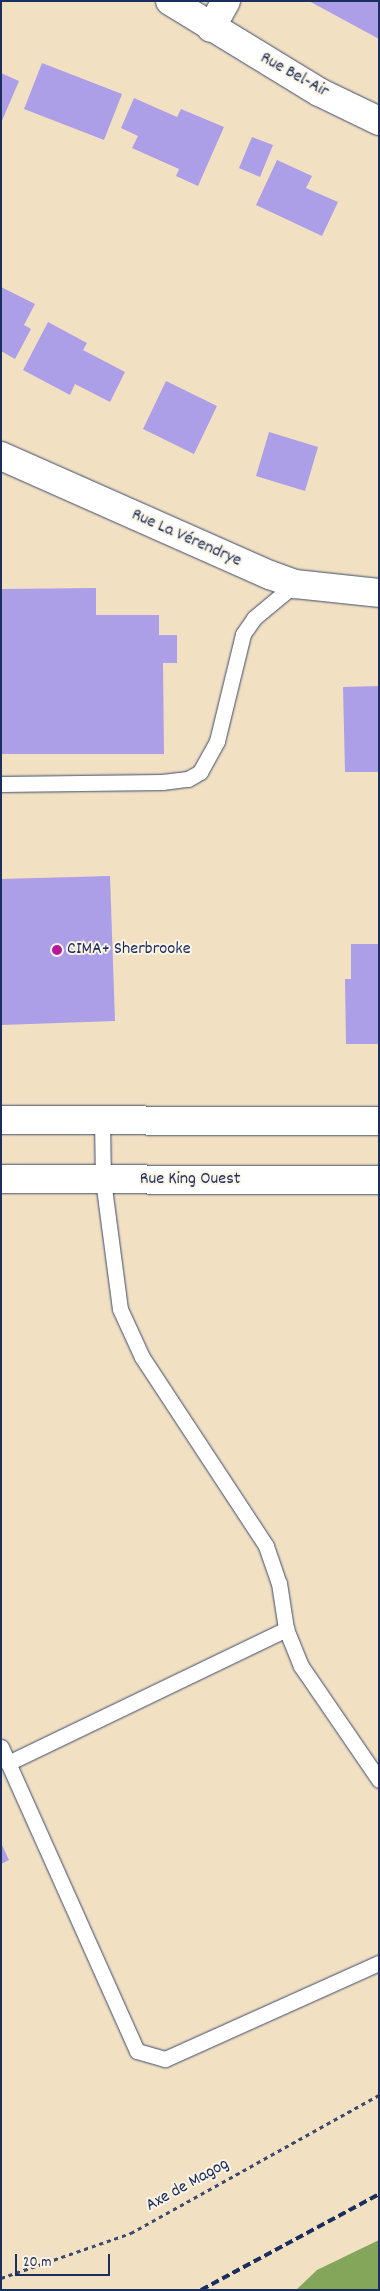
<!DOCTYPE html>
<meta charset="utf-8">
<style>
body{margin:0}
#map{position:relative;width:380px;height:2291px;overflow:hidden;background:#f2e0c2;font-family:Dekko,sans-serif}
div>[style]{position:absolute}
.forest>*{inset:0;background:#84a65b}
.building>*{inset:0;background:#ad9ee8}
.path>*{height:3px;margin-top:-1.5px;transform-origin:0;background:repeating-linear-gradient(90deg,#3b4a6d 0 4px,transparent 0 8px)}
.roads{filter:drop-shadow(0 0 1px #3b4a6d) drop-shadow(0 0 1px #3b4a6d)}
.service>*{height:15px;margin:-7.5px;padding:0 7.5px;transform-origin:7.5px;border-radius:7.5px;background:#fff}
.minor>*{height:28px;margin:-14px;padding:0 14px;transform-origin:14px;border-radius:14px;background:#fff}
.primary>*{height:28px;margin:-14px;padding:0 14px;transform-origin:14px;border-radius:14px;background:#fff}
.rail>*{height:4px;margin-top:-2px;transform-origin:0;background:repeating-linear-gradient(90deg,#1b2f5e 0 8px,transparent 0 12px)}
.dots>*{width:14px;height:14px;translate:-50% -50%;box-sizing:border-box;border:2px solid #fcf5e5;border-radius:50%}
span{translate:-50% -50%;white-space:nowrap;text-align:center;line-height:1.15;-webkit-text-stroke:4px #fcf5e5;paint-order:stroke}
.street-label{font-size:18px;color:#1b2f5e}
.poi-label{font-size:18px;color:#1b2f5e}
.left{translate:0 -50%;text-align:left}
.frame{position:absolute;inset:0;border:2px solid #1b2f5e;pointer-events:none}
.scale{position:absolute;left:15px;top:2254px;width:95px;height:22px;box-sizing:border-box;border:2px solid #1b2f5e;border-top:0;padding-left:6px;font-size:15px;line-height:18px;white-space:nowrap;color:#1b2f5e;-webkit-text-stroke:4px #fcf5e5;paint-order:stroke}
</style>
<div id="map">
<div class="forest">
<i style="clip-path:polygon(379px 2240px,379px 2290px,296px 2290px,317px 2270px)"></i>
</div>
<div class="building">
<i style="clip-path:polygon(309px 1px,379px 1px,379px 39px)"></i>
<i style="clip-path:polygon(42px 63px,122px 94px,104px 140px,24px 109px)"></i>
<i style="clip-path:polygon(1px 73px,19px 81px,1px 123px)"></i>
<i style="clip-path:polygon(134px 98px,177px 117px,181px 109px,224px 127px,198px 186px,176px 176px,179px 169px,132px 148px,138px 136px,121px 128px)"></i>
<i style="clip-path:polygon(252px 137px,273px 145px,260px 177px,239px 168px)"></i>
<i style="clip-path:polygon(277px 160px,312px 176px,306px 188px,338px 202px,322px 236px,256px 205px)"></i>
<i style="clip-path:polygon(1px 287px,35px 304px,24px 325px,31px 329px,15px 359px,1px 351px)"></i>
<i style="clip-path:polygon(48px 322px,87px 343px,83px 350px,125px 372px,110px 402px,75px 384px,70px 395px,23px 370px)"></i>
<i style="clip-path:polygon(166px 381px,217px 406px,194px 454px,143px 429px)"></i>
<i style="clip-path:polygon(269px 432px,318px 447px,305px 491px,256px 476px)"></i>
<i style="clip-path:polygon(96px 588px,96px 615px,159px 615px,159px 635px,177px 635px,177px 663px,163px 663px,164px 754px,1px 754px,1px 589px)"></i>
<i style="clip-path:polygon(379px 686px,379px 772px,345px 772px,343px 687px)"></i>
<i style="clip-path:polygon(110px 876px,115px 1021px,1px 1025px,1px 879px)"></i>
<i style="clip-path:polygon(351px 944px,379px 944px,379px 1044px,346px 1044px,345px 979px,351px 979px)"></i>
<i style="clip-path:polygon(1px 1843px,9px 1860px,1px 1864px)"></i>
</div>
<div class="path">
<i style="left:1px;top:2278px;width:138px;rotate:-19.1deg"></i>
<i style="left:131px;top:2233px;width:284px;rotate:-29.1deg"></i>
</div>
<div class="roads">
<div class="service">
<i style="left:1px;top:784px;width:161px;rotate:-0.7deg"></i>
<i style="left:162px;top:782px;width:26px;rotate:-7deg"></i>
<i style="left:188px;top:779px;width:14px;rotate:-30deg"></i>
<i style="left:200px;top:772px;width:35px;rotate:-61deg"></i>
<i style="left:217px;top:741px;width:110px;rotate:-76.3deg"></i>
<i style="left:243px;top:634px;width:19px;rotate:-55deg"></i>
<i style="left:254px;top:618px;width:53px;rotate:-39.7deg"></i>
<i style="left:102px;top:1119px;width:61px;rotate:89.1deg"></i>
<i style="left:103px;top:1180px;width:130px;rotate:82.5deg"></i>
<i style="left:120px;top:1309px;width:53px;rotate:65.4deg"></i>
<i style="left:142px;top:1357px;width:226px;rotate:56.7deg"></i>
<i style="left:266px;top:1546px;width:39px;rotate:71deg"></i>
<i style="left:279px;top:1583px;width:47px;rotate:81.3deg"></i>
<i style="left:286px;top:1629px;width:40px;rotate:68deg"></i>
<i style="left:301px;top:1666px;width:138px;rotate:55.6deg"></i>
<i style="left:1px;top:1747px;width:333px;rotate:65.9deg"></i>
<i style="left:137px;top:2051px;width:29px;rotate:16deg"></i>
<i style="left:165px;top:2059px;width:235px;rotate:-24.2deg"></i>
<i style="left:8px;top:1763px;width:309px;rotate:-25.7deg"></i>
</div>
<div class="minor">
<i style="left:170px;top:1px;width:175px;rotate:31.4deg"></i>
<i style="left:319px;top:92px;width:67px;rotate:25.8deg"></i>
<i style="left:211px;top:28px;width:31px;rotate:-61deg"></i>
<i style="left:1px;top:456px;width:294px;rotate:23.9deg"></i>
<i style="left:270px;top:575px;width:27px;rotate:20deg"></i>
<i style="left:295px;top:584px;width:84px;rotate:6.1deg"></i>
</div>
<div class="primary">
<i style="left:1px;top:1120px;width:378px;rotate:0.2deg"></i>
<i style="left:1px;top:1179px;width:378px;rotate:0.2deg"></i>
</div>
</div>
<div class="rail">
<i style="left:201px;top:2290px;width:202px;rotate:-28.3deg"></i>
</div>
<div class="dots">
<i style="left:57px;top:950px;background:#b5179e"></i>
</div>
<div class="street-label">
<span style="left:294px;top:76px;rotate:29deg">Rue Bel-Air</span>
<span style="left:186px;top:539px;rotate:24deg">Rue La Vérendrye</span>
<span style="left:190px;top:1180px">Rue King Ouest</span>
<span style="left:188px;top:2186px;rotate:-29deg">Axe de Magog</span>
</div>
<div class="poi-label">
<span class="left" style="left:67px;top:950px">CIMA+ Sherbrooke</span>
</div>
<div class="frame"></div>
<div class="scale">20 m</div>
</div>
